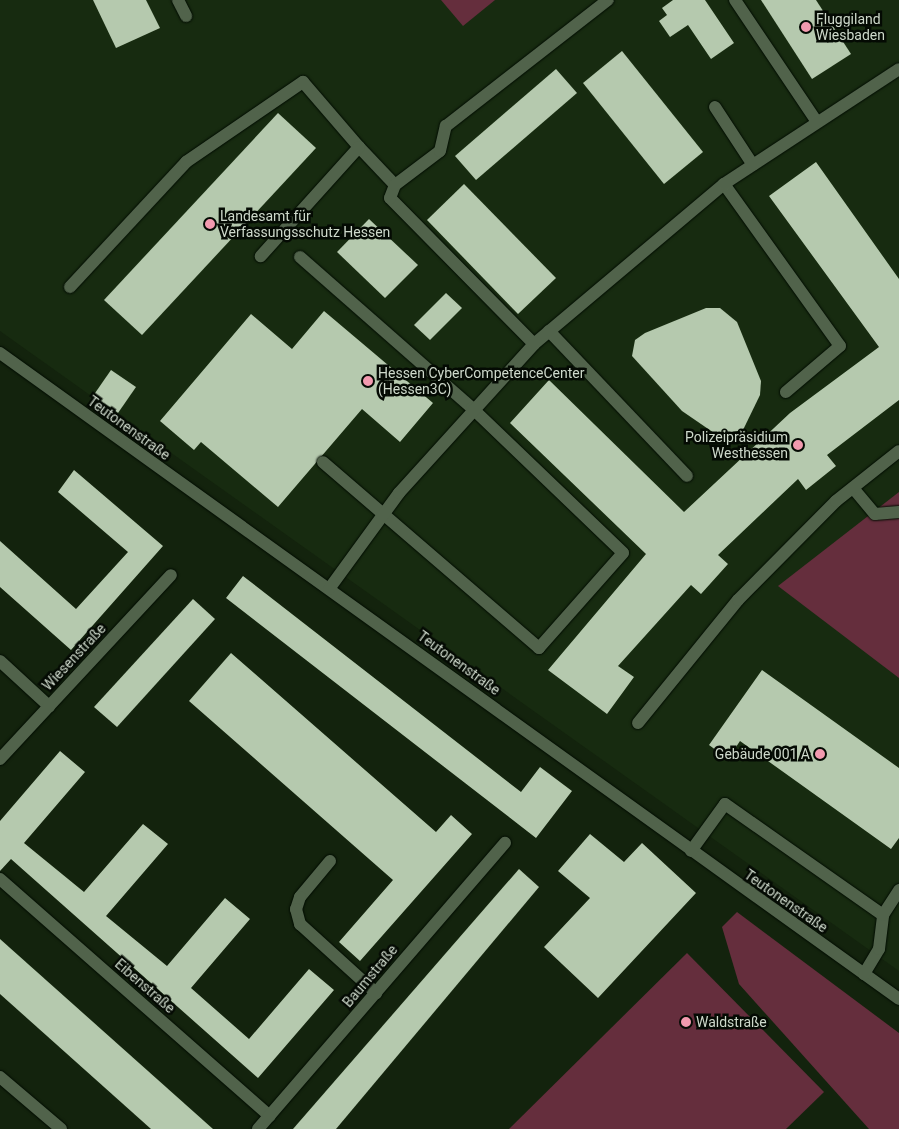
<!DOCTYPE html>
<meta charset="utf-8">
<style>
body{margin:0}
#map{position:relative;width:899px;height:1129px;overflow:hidden;background:#13230d;font-family:Roboto,sans-serif}
div>[style]{position:absolute}
.built>*{inset:0;background:#172b10}
.green>*{inset:0;background:#652e3d}
.building>*{inset:0;background:#b5c9ae}
.roads{filter:drop-shadow(0 0 1px #010c00) drop-shadow(0 0 1px #010c00)}
.minor>*{height:12px;margin:-6px;padding:0 6px;transform-origin:6px;border-radius:6px;background:#51634b}
.dots>*{width:14px;height:14px;translate:-50% -50%;box-sizing:border-box;border:2px solid #040a03;border-radius:50%}
span{translate:-50% -50%;white-space:nowrap;text-align:center;line-height:1.15;-webkit-text-stroke:5px #040a03;paint-order:stroke}
.poi-label{font-size:14px;color:#ced9cb}
.left{translate:0 -50%;text-align:left}
.right{translate:-100% -50%;text-align:right}
.street-label{font-size:14px;color:#ced9cb}
</style>
<div id="map">
<div class="built">
<i style="clip-path:polygon(0 0,899px 0,899px 971px,0 331px)"></i>
</div>
<div class="green">
<i style="clip-path:polygon(441px 0,495px 0,463px 26px)"></i>
<i style="clip-path:polygon(899px 492px,899px 678px,778px 586px)"></i>
<i style="clip-path:polygon(737px 912px,899px 1033px,899px 1129px,869px 1129px,739px 984px,722px 927px)"></i>
<i style="clip-path:polygon(687px 953px,824px 1092px,786px 1129px,509px 1129px)"></i>
</div>
<div class="building">
<i style="clip-path:polygon(93px 0,146px 0,160px 28px,116px 48px)"></i>
<i style="clip-path:polygon(673px 0,705px 0,734px 43px,711px 59px,688px 25px,670px 37px,659px 21px,667px 15px,662px 8px)"></i>
<i style="clip-path:polygon(761px 0,816px 0,851px 54px,812px 79px)"></i>
<i style="clip-path:polygon(622px 51px,703px 152px,664px 184px,583px 83px)"></i>
<i style="clip-path:polygon(556px 69px,577px 93px,476px 180px,455px 156px)"></i>
<i style="clip-path:polygon(278px 113px,316px 148px,142px 335px,104px 300px)"></i>
<i style="clip-path:polygon(816px 162px,899px 279px,899px 400px,827px 455px,836px 466px,806px 490px,798px 479px,718px 555px,728px 564px,701px 594px,691px 585px,618px 666px,634px 677px,607px 714px,548px 670px,646px 554px,510px 423px,549px 380px,684px 512px,790px 413px,879px 347px,769px 196px)"></i>
<i style="clip-path:polygon(464px 184px,556px 278px,518px 314px,427px 220px)"></i>
<i style="clip-path:polygon(369px 219px,418px 265px,385px 298px,337px 252px)"></i>
<i style="clip-path:polygon(446px 293px,462px 308px,430px 340px,414px 325px)"></i>
<i style="clip-path:polygon(706px 308px,720px 308px,737px 322px,761px 381px,760px 395px,743px 430px,717px 435px,682px 411px,632px 356px,635px 340px,645px 333px)"></i>
<i style="clip-path:polygon(324px 311px,433px 403px,400px 442px,362px 409px,278px 507px,201px 442px,194px 450px,160px 421px,251px 314px,292px 349px)"></i>
<i style="clip-path:polygon(111px 370px,136px 387px,118px 413px,93px 396px)"></i>
<i style="clip-path:polygon(74px 470px,163px 546px,71px 650px,0 587px,0 541px,76px 609px,128px 552px,58px 492px)"></i>
<i style="clip-path:polygon(243px 576px,521px 792px,540px 767px,572px 791px,536px 838px,226px 598px)"></i>
<i style="clip-path:polygon(193px 599px,215px 619px,117px 727px,94px 707px)"></i>
<i style="clip-path:polygon(231px 653px,436px 832px,451px 815px,472px 834px,360px 961px,339px 942px,393px 880px,189px 701px)"></i>
<i style="clip-path:polygon(762px 670px,899px 768px,899px 838px,891px 849px,740px 741px,728px 759px,709px 745px)"></i>
<i style="clip-path:polygon(60px 751px,85px 772px,24px 843px,84px 892px,143px 824px,168px 844px,106px 916px,167px 966px,225px 898px,250px 919px,191px 988px,249px 1039px,309px 969px,334px 990px,258px 1078px,11px 859px,0 871px,0 821px)"></i>
<i style="clip-path:polygon(590px 834px,624px 862px,642px 843px,696px 893px,598px 998px,544px 947px,590px 898px,558px 871px)"></i>
<i style="clip-path:polygon(519px 869px,539px 887px,336px 1129px,293px 1129px)"></i>
<i style="clip-path:polygon(0 939px,213px 1129px,151px 1129px,0 994px)"></i>
</div>
<div class="roads">
<div class="minor">
<i style="left:178px;top:0;width:18px;rotate:63deg"></i>
<i style="left:735px;top:0;width:147px;rotate:56.1deg"></i>
<i style="left:715px;top:107px;width:69px;rotate:56.8deg"></i>
<i style="left:359px;top:147px;width:52px;rotate:46.5deg"></i>
<i style="left:724px;top:184px;width:199px;rotate:54.4deg"></i>
<i style="left:840px;top:346px;width:71px;rotate:139.6deg"></i>
<i style="left:300px;top:257px;width:229px;rotate:41.3deg"></i>
<i style="left:472px;top:408px;width:209px;rotate:43.8deg"></i>
<i style="left:623px;top:553px;width:127px;rotate:131.5deg"></i>
<i style="left:539px;top:648px;width:285px;rotate:-139.3deg"></i>
<i style="left:70px;top:287px;width:171px;rotate:-47.1deg"></i>
<i style="left:186px;top:162px;width:142px;rotate:-34.4deg"></i>
<i style="left:303px;top:82px;width:86px;rotate:49.3deg"></i>
<i style="left:359px;top:147px;width:147px;rotate:132deg"></i>
<i style="left:549px;top:331px;width:200px;rotate:46.4deg"></i>
<i style="left:534px;top:344px;width:205px;rotate:-134.6deg"></i>
<i style="left:390px;top:198px;width:14px;rotate:-69deg"></i>
<i style="left:395px;top:185px;width:56px;rotate:-37.1deg"></i>
<i style="left:440px;top:151px;width:26px;rotate:-77deg"></i>
<i style="left:446px;top:126px;width:205px;rotate:-37.9deg"></i>
<i style="left:0;top:353px;width:1107px;rotate:35.7deg"></i>
<i style="left:853px;top:488px;width:34px;rotate:50deg"></i>
<i style="left:875px;top:514px;width:24px;rotate:-5deg"></i>
<i style="left:329px;top:589px;width:119px;rotate:-53.9deg"></i>
<i style="left:399px;top:493px;width:201px;rotate:-47.8deg"></i>
<i style="left:534px;top:344px;width:248px;rotate:-40.1deg"></i>
<i style="left:724px;top:184px;width:209px;rotate:-33.3deg"></i>
<i style="left:0;top:661px;width:67px;rotate:42.6deg"></i>
<i style="left:638px;top:723px;width:159px;rotate:-50.9deg"></i>
<i style="left:738px;top:600px;width:139px;rotate:-45.3deg"></i>
<i style="left:836px;top:501px;width:80px;rotate:-38.4deg"></i>
<i style="left:0;top:759px;width:251px;rotate:-47.1deg"></i>
<i style="left:691px;top:851px;width:58px;rotate:-54.1deg"></i>
<i style="left:725px;top:804px;width:193px;rotate:35.1deg"></i>
<i style="left:330px;top:861px;width:47px;rotate:129.8deg"></i>
<i style="left:300px;top:897px;width:13px;rotate:108deg"></i>
<i style="left:296px;top:909px;width:16px;rotate:75deg"></i>
<i style="left:300px;top:924px;width:103px;rotate:42.2deg"></i>
<i style="left:0;top:879px;width:359px;rotate:41.3deg"></i>
<i style="left:864px;top:974px;width:29px;rotate:-59deg"></i>
<i style="left:879px;top:949px;width:34px;rotate:-83deg"></i>
<i style="left:883px;top:915px;width:30px;rotate:-57deg"></i>
<i style="left:0;top:1077px;width:80px;rotate:40.4deg"></i>
<i style="left:258px;top:1129px;width:378px;rotate:-49.2deg"></i>
</div>
</div>
<div class="dots">
<i style="left:806px;top:27px;background:#f29aaf"></i>
<i style="left:210px;top:224px;background:#f29aaf"></i>
<i style="left:368px;top:381px;background:#f29aaf"></i>
<i style="left:798px;top:445px;background:#f29aaf"></i>
<i style="left:820px;top:754px;background:#f29aaf"></i>
<i style="left:686px;top:1022px;background:#f29aaf"></i>
</div>
<div class="poi-label">
<span class="left" style="left:816px;top:27px">Fluggiland<br>Wiesbaden</span>
<span class="left" style="left:220px;top:224px">Landesamt für<br>Verfassungsschutz Hessen</span>
<span class="left" style="left:378px;top:381px">Hessen CyberCompetenceCenter<br>(Hessen3C)</span>
<span class="right" style="left:788px;top:445px">Polizeipräsidium<br>Westhessen</span>
<span class="right" style="left:810px;top:754px">Gebäude 001 A</span>
<span class="left" style="left:696px;top:1022px">Waldstraße</span>
</div>
<div class="street-label">
<span style="left:129px;top:428px;rotate:36deg">Teutonenstraße</span>
<span style="left:74px;top:657px;rotate:-47deg">Wiesenstraße</span>
<span style="left:459px;top:663px;rotate:36deg">Teutonenstraße</span>
<span style="left:786px;top:901px;rotate:35deg">Teutonenstraße</span>
<span style="left:370px;top:976px;rotate:-50deg">Baumstraße</span>
<span style="left:145px;top:986px;rotate:41deg">Eibenstraße</span>
</div>
</div>
